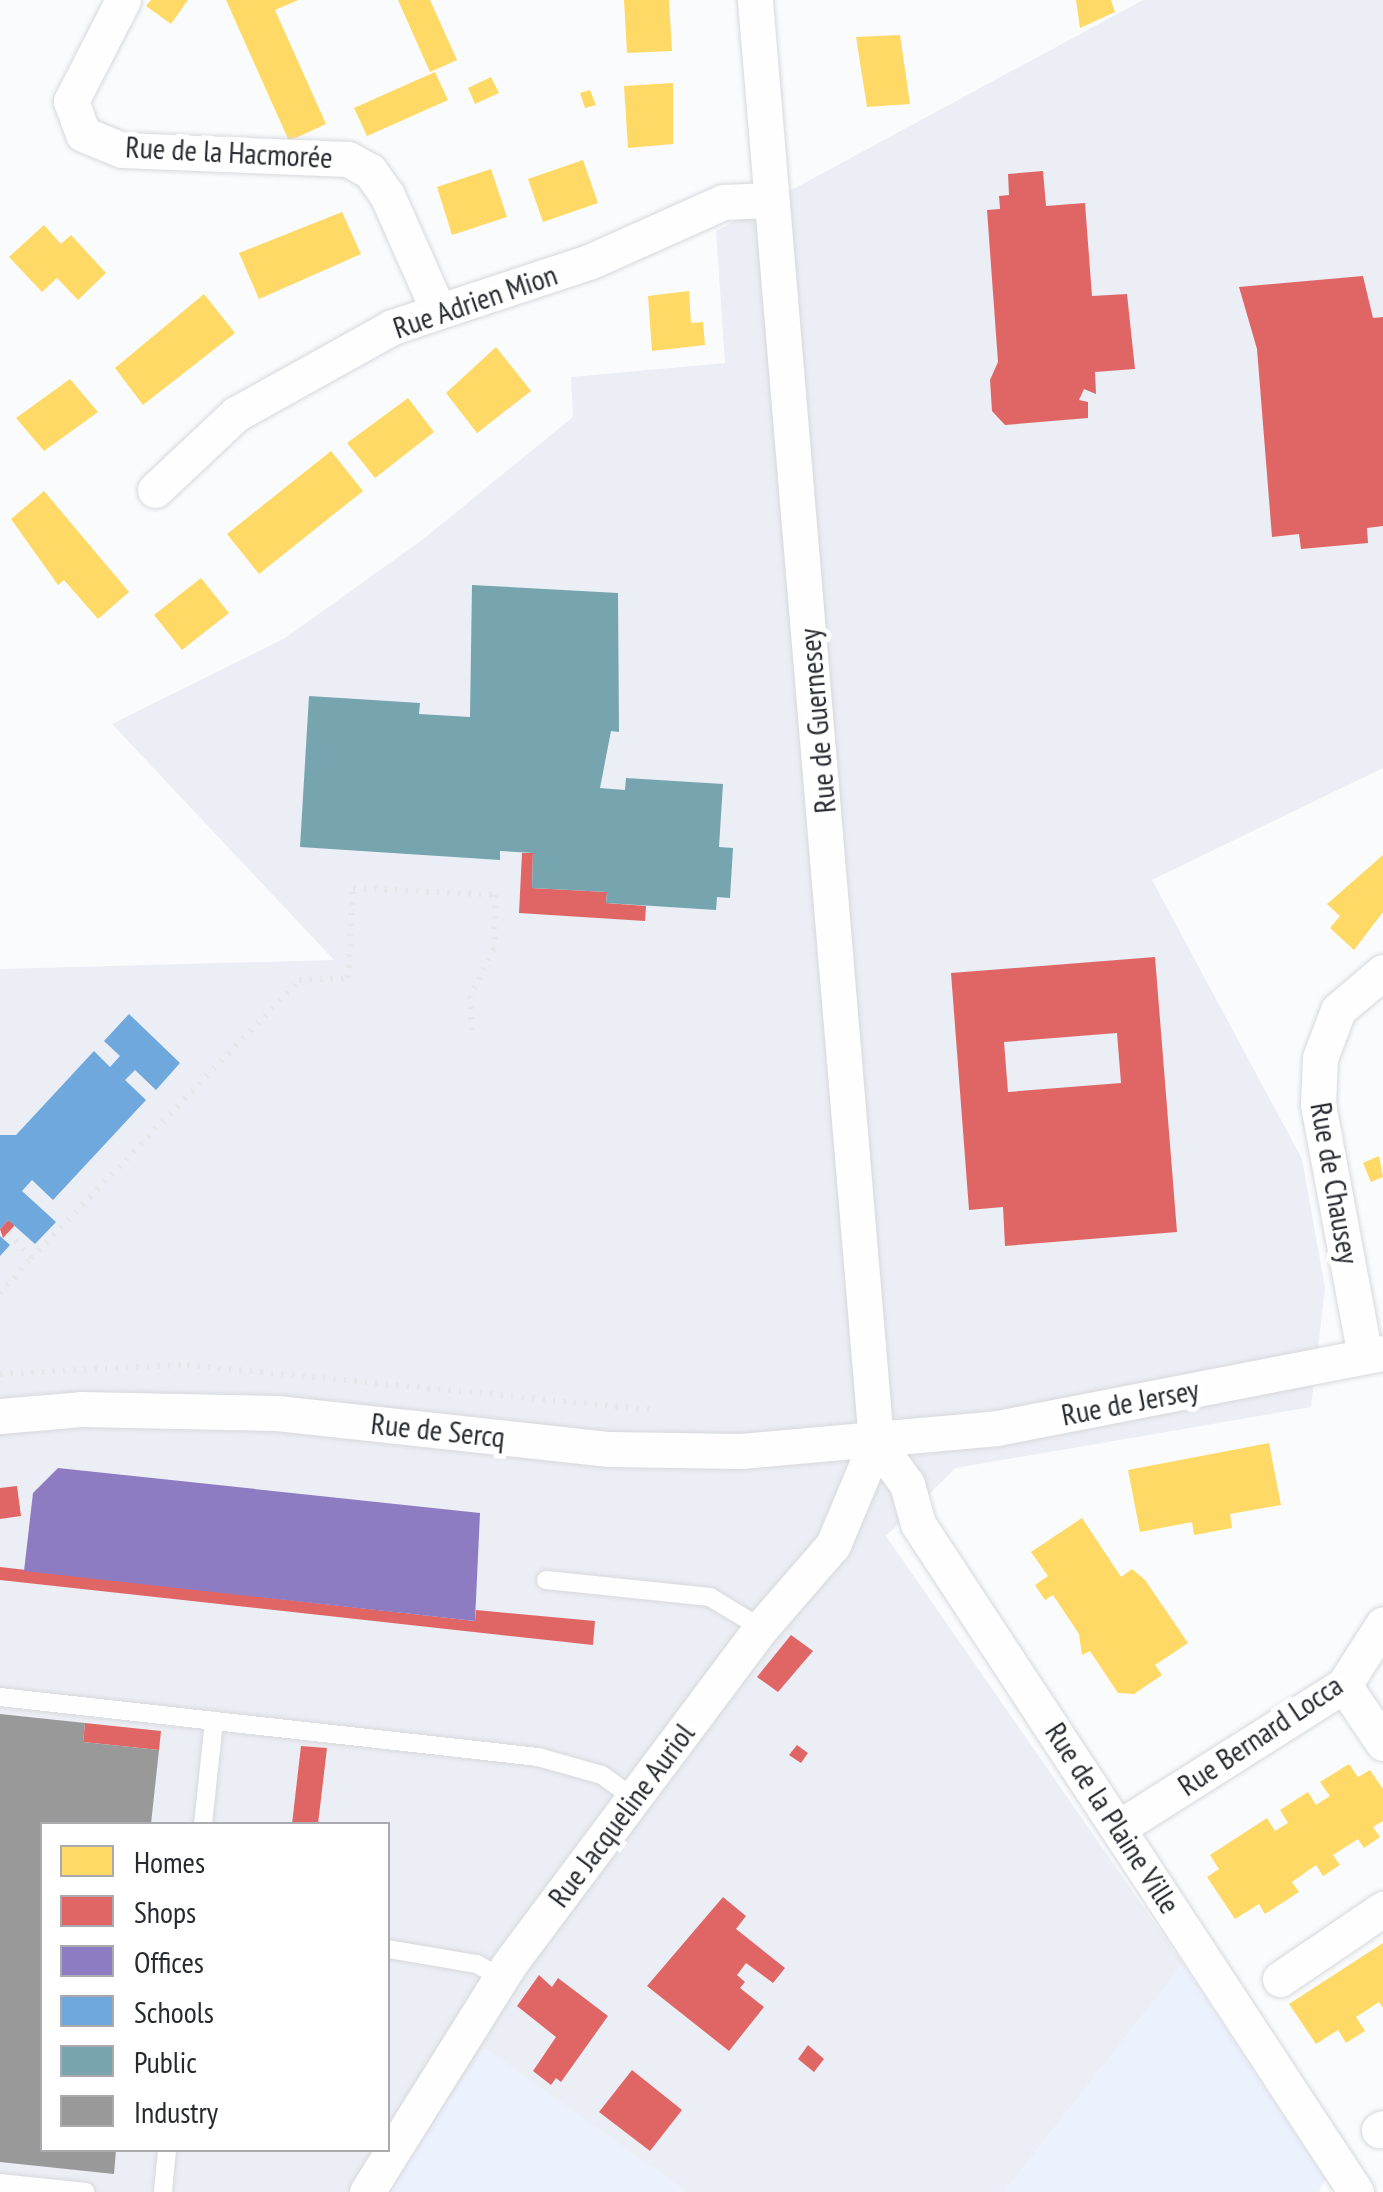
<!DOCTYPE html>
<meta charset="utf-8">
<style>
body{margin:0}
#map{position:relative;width:1383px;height:2192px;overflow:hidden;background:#fafbfd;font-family:"PT Sans Narrow",sans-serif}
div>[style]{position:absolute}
.built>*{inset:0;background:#ebeef4}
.green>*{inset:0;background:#ecf1fe}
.homes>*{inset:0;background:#ffd966}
.shops>*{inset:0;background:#e06666}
.offices>*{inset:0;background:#8e7cc3}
.schools>*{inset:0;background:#6fa8dc}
.public>*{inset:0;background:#76a5af}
.industry>*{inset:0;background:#999}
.path>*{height:6px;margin-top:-3px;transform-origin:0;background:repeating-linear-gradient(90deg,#e6e7e8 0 2.5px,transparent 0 10.5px)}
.roads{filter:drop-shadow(0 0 2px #d6d8dc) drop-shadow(0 0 2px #d6d8dc)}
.service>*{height:18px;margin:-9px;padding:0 9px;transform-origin:9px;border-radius:9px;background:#fefeff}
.minor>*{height:35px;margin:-17.5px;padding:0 17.5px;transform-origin:17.5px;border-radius:17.5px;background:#fefeff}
span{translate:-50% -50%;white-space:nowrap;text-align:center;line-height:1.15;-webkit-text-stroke:10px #fff;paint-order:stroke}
.street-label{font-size:30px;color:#272a31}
.legend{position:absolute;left:40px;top:1822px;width:350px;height:330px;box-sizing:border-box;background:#fff;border:2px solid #a9aaad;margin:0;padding:12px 18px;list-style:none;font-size:30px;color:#272a31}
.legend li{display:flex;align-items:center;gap:20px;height:50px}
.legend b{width:50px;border:2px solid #a9aaad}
</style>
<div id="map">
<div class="built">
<i style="clip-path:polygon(evenodd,1143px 0,1383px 0,1383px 768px,1152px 880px,1302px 1159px,1325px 1288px,1311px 1407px,956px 1468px,886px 1536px,1183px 1964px,1004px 2192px,687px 2192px,485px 2049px,383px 2192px,0 2192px,0 969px,334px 960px,112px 724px,285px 638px,422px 540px,573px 417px,571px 377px,725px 363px,716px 231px,1143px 0,42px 1824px,388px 1824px,388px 2150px,42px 2150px,42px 1824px)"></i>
</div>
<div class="green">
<i style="clip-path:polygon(1183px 1964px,1325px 2179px,1319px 2192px,1004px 2192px)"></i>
<i style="clip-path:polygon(485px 2048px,687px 2192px,383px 2192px)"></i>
</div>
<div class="homes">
<i style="clip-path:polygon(151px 0,188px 0,171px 24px,146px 6px)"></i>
<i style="clip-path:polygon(226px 0,298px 0,275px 10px,326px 124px,289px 141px)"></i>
<i style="clip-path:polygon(398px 0,430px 0,457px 60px,430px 72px)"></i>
<i style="clip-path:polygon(624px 0,669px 0,672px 51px,627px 53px)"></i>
<i style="clip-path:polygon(1076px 0,1111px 0,1115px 12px,1080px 28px)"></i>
<i style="clip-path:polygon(900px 35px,910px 104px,867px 107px,856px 37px)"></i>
<i style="clip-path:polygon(435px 72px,448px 100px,367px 136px,354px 108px)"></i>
<i style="clip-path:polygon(491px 77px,499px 93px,475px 104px,468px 88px)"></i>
<i style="clip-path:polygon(673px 83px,673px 144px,628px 148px,624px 86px)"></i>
<i style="clip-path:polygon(590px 90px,596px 105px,585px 108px,580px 93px)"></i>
<i style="clip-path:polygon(583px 160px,598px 203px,543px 222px,528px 179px)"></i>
<i style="clip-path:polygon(491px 169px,507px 217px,452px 235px,437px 187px)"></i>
<i style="clip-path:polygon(342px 212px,361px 254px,259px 299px,239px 253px)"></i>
<i style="clip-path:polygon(44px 225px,61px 244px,71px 235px,106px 273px,78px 300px,57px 278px,42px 292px,9px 257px)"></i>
<i style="clip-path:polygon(689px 291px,691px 323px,703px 322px,705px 345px,652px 351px,648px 296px)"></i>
<i style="clip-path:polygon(204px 294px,235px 333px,143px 405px,115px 368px)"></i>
<i style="clip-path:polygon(496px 347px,531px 391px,477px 433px,446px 393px)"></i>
<i style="clip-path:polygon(70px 379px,98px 412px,44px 451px,16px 418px)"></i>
<i style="clip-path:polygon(408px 398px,434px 432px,375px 478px,347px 443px)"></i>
<i style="clip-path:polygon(331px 451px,363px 491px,259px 574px,227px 534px)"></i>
<i style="clip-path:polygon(44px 491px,129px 592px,98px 619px,64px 580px,58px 585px,11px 519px)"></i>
<i style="clip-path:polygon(201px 578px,229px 613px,182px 650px,154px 615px)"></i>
<i style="clip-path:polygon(1383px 855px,1383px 912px,1354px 950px,1330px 928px,1340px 916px,1327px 904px)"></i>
<i style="clip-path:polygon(1379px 1156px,1383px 1177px,1371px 1182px,1363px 1163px)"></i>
<i style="clip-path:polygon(1269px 1443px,1281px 1505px,1230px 1514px,1232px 1528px,1194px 1535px,1192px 1522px,1140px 1532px,1128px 1470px)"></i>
<i style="clip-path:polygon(1082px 1518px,1121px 1577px,1132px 1569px,1145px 1580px,1188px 1643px,1155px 1665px,1162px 1675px,1134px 1694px,1118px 1693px,1090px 1651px,1082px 1655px,1079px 1634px,1053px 1595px,1045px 1600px,1035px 1585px,1048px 1576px,1031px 1552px)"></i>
<i style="clip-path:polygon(1349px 1764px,1358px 1777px,1370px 1770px,1383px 1789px,1383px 1821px,1373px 1827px,1380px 1837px,1364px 1848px,1358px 1839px,1333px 1855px,1340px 1865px,1323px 1876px,1316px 1865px,1292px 1882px,1299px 1892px,1265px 1914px,1259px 1904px,1235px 1919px,1207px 1877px,1219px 1869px,1210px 1855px,1267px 1818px,1275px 1831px,1288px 1823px,1280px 1810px,1308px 1792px,1316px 1805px,1330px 1796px,1320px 1782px)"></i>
<i style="clip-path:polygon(1383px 1943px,1383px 2008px,1379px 2002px,1356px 2017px,1365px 2031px,1346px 2043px,1338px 2030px,1316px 2044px,1289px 2004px)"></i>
</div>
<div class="shops">
<i style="clip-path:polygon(1043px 171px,1046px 206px,1085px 203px,1092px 296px,1127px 294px,1135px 369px,1095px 372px,1096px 394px,1084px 389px,1079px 400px,1088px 402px,1088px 418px,1005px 425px,992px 411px,990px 380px,998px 362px,987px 210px,1000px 209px,999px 196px,1009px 195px,1008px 174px)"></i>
<i style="clip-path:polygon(1363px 276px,1373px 318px,1383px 317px,1383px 526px,1367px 528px,1368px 543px,1301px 549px,1299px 534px,1272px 537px,1257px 349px,1239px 287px)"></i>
<i style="clip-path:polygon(522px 853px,533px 853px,532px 888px,607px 892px,606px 903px,646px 906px,645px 921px,519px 913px)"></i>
<i style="clip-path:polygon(evenodd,1155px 957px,1177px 1232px,1005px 1246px,1003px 1207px,969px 1210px,951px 973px,1155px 957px,1117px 1033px,1121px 1083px,1008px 1092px,1004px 1042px,1117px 1033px)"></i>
<i style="clip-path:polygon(8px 1220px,15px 1225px,3px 1238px,0 1229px)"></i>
<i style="clip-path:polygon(17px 1486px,21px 1516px,0 1519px,0 1488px)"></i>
<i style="clip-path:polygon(0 1567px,475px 1621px,476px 1610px,595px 1621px,593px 1645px,0 1580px)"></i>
<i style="clip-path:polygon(791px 1635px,813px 1651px,778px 1692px,757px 1677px)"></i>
<i style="clip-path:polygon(85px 1723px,161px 1731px,159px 1750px,83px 1742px)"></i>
<i style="clip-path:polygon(797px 1745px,808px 1753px,801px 1763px,789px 1755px)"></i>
<i style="clip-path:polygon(301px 1746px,327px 1748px,318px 1824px,292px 1824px)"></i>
<i style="clip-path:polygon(723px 1897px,746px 1916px,736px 1929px,785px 1968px,773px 1983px,746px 1963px,737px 1975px,745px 1982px,740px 1988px,764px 2007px,729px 2051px,647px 1986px)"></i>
<i style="clip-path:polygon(539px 1975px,552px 1987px,558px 1978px,608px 2016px,561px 2082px,556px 2078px,551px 2085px,533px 2071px,556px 2037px,517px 2006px)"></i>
<i style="clip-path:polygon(808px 2045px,824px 2059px,814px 2072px,798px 2059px)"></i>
<i style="clip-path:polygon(632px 2070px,682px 2110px,650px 2151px,599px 2112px)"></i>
</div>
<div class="offices">
<i style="clip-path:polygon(58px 1468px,480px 1513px,475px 1621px,24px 1571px,33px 1493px)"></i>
</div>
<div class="schools">
<i style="clip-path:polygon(129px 1014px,180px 1063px,156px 1090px,135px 1070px,125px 1080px,146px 1100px,53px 1200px,32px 1180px,22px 1191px,56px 1222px,35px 1244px,8px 1220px,0 1229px,0 1135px,16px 1135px,94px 1051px,110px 1067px,120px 1056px,104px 1041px)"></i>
<i style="clip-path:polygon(0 1236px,10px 1245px,0 1256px)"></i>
</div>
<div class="public">
<i style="clip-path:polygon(472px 585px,618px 593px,619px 732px,611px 731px,600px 788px,625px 790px,626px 778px,723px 784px,719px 847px,733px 848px,730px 898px,717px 897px,716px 910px,606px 903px,607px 892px,532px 888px,533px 853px,500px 851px,500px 860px,300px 847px,309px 696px,420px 703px,419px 714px,470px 717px)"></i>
</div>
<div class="industry">
<i style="clip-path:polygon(0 1714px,85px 1723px,83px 1742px,159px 1750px,151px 1824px,42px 1824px,42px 2150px,116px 2150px,114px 2174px,0 2162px)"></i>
</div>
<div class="path">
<i style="left:31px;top:1258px;width:386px;rotate:-46deg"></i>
<i style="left:299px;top:980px;width:49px;rotate:-2.3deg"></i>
<i style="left:348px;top:978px;width:90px;rotate:-86.8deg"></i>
<i style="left:353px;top:888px;width:142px;rotate:2.8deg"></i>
<i style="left:495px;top:895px;width:54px;rotate:91.1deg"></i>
<i style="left:494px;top:949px;width:53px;rotate:117.1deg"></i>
<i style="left:470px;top:996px;width:41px;rotate:87.2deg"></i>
<i style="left:0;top:1294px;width:48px;rotate:-49.3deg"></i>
<i style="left:31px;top:1258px;width:35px;rotate:-131deg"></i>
<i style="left:0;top:1374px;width:187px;rotate:-2.8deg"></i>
<i style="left:187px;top:1365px;width:466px;rotate:5.5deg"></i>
</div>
<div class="roads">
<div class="service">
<i style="left:546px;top:1580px;width:165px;rotate:5.9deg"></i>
<i style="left:710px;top:1597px;width:60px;rotate:31.3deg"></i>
<i style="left:0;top:1697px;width:541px;rotate:6.36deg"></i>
<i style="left:538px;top:1757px;width:66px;rotate:15.7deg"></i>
<i style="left:602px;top:1775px;width:39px;rotate:36deg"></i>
<i style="left:203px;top:1824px;width:104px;rotate:-83.9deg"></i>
<i style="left:388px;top:1949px;width:90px;rotate:9.6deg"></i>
<i style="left:477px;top:1964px;width:28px;rotate:30deg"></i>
<i style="left:0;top:2183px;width:86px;rotate:6deg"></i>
<i style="left:163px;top:2192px;width:42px;rotate:-84.6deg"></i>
</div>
<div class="minor">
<i style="left:123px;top:0;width:114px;rotate:117.2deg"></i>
<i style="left:71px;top:101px;width:35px;rotate:70deg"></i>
<i style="left:83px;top:134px;width:42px;rotate:22.3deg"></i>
<i style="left:122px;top:150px;width:226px;rotate:2.3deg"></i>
<i style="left:348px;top:159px;width:25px;rotate:29deg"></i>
<i style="left:370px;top:171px;width:29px;rotate:55deg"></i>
<i style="left:387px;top:195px;width:124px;rotate:66.1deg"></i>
<i style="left:155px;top:490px;width:111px;rotate:-43.2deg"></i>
<i style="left:236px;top:414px;width:179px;rotate:-29.1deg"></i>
<i style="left:392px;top:327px;width:207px;rotate:-18.3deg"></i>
<i style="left:589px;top:262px;width:147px;rotate:-24.1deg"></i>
<i style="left:723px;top:202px;width:48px;rotate:-2.4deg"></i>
<i style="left:1365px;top:1356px;width:256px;rotate:-100.6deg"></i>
<i style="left:1318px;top:1104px;width:46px;rotate:-87.5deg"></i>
<i style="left:1320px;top:1058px;width:51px;rotate:-69.4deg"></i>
<i style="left:1338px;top:1010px;width:59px;rotate:-40.2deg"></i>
<i style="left:0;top:1416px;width:81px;rotate:-4.9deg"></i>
<i style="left:81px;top:1409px;width:196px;rotate:1.2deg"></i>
<i style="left:277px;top:1413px;width:334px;rotate:6.2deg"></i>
<i style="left:609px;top:1449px;width:132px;rotate:0.9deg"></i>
<i style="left:741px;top:1451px;width:257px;rotate:-5.1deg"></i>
<i style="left:997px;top:1428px;width:393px;rotate:-11deg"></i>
<i style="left:876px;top:1442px;width:52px;rotate:53.6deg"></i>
<i style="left:907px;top:1484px;width:41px;rotate:74.6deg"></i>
<i style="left:918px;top:1524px;width:799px;rotate:56.75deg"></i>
<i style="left:1344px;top:1685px;width:70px;rotate:56.1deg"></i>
<i style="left:1118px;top:1828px;width:267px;rotate:-32.3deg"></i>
<i style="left:1344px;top:1685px;width:72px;rotate:-57.4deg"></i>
<i style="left:1280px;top:1979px;width:125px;rotate:-34.2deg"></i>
<i style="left:1379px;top:2130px;width:4px;rotate:-27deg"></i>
<i style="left:367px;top:2192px;width:266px;rotate:-58deg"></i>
<i style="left:508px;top:1966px;width:422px;rotate:-53.2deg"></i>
<i style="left:761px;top:1628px;width:110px;rotate:-49.1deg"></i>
<i style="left:833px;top:1545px;width:112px;rotate:-67.3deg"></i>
<i style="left:876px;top:1442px;width:1447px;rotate:-94.8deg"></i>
</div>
</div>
<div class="street-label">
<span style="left:229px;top:152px;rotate:3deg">Rue de la Hacmorée</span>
<span style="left:475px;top:301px;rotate:-19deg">Rue Adrien Mion</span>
<span style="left:817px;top:721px;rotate:-95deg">Rue de Guernesey</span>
<span style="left:1335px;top:1183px;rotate:80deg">Rue de Chausey</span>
<span style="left:1130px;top:1402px;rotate:-11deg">Rue de Jersey</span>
<span style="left:438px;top:1430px;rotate:6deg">Rue de Sercq</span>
<span style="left:1260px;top:1735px;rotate:-34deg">Rue Bernard Locca</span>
<span style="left:621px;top:1815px;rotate:-53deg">Rue Jacqueline Auriol</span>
<span style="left:1113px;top:1818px;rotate:57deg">Rue de la Plaine Ville</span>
</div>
<ul class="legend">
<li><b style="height:28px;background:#ffd966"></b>Homes</li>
<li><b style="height:28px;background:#e06666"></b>Shops</li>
<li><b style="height:28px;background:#8e7cc3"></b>Offices</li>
<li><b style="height:28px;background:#6fa8dc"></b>Schools</li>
<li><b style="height:28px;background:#76a5af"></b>Public</li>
<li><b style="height:28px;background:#999"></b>Industry</li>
</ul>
</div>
